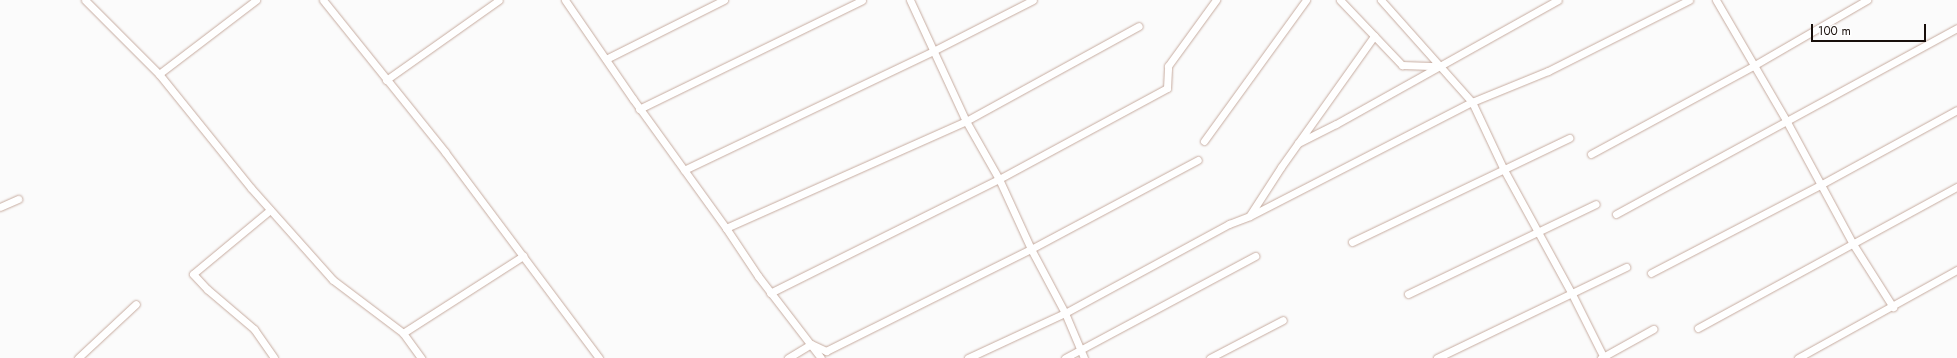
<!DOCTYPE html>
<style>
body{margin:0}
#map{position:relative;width:1957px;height:358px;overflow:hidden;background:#fbfbfb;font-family:Jost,sans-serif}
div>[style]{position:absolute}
.roads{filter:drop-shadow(0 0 1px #c6ab9f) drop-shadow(0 0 1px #c6ab9f)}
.street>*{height:7px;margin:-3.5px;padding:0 3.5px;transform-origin:3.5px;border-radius:3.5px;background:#fff}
span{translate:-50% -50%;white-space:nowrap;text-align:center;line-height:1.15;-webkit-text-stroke:3px #fff;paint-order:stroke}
.scale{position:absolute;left:1811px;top:24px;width:115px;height:18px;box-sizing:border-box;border:2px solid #180f0b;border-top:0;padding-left:5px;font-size:12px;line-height:14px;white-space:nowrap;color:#180f0b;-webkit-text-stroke:3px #fff;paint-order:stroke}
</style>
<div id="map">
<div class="roads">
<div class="street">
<i style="left:85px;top:0;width:105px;rotate:45deg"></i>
<i style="left:159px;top:74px;width:146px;rotate:51.1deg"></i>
<i style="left:251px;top:188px;width:123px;rotate:48.3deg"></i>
<i style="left:333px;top:280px;width:88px;rotate:37.1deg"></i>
<i style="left:403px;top:333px;width:31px;rotate:54deg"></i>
<i style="left:323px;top:0;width:195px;rotate:51.2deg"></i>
<i style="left:445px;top:152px;width:257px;rotate:53.2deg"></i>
<i style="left:565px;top:0;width:120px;rotate:55.5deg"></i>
<i style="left:633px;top:99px;width:159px;rotate:54.2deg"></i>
<i style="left:726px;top:228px;width:58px;rotate:56.3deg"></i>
<i style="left:758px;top:276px;width:103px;rotate:52.5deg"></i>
<i style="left:910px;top:0;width:133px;rotate:65.2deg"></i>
<i style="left:966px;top:121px;width:67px;rotate:60.4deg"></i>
<i style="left:999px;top:179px;width:77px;rotate:65.4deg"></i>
<i style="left:1031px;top:249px;width:72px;rotate:62deg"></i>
<i style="left:1065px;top:313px;width:49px;rotate:67.1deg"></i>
<i style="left:1340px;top:0;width:90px;rotate:46.4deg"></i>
<i style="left:1402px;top:65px;width:36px;rotate:2deg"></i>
<i style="left:1381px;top:0;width:137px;rotate:48.3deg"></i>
<i style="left:1472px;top:102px;width:73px;rotate:64.8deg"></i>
<i style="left:1503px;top:168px;width:144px;rotate:61.3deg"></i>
<i style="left:1572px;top:294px;width:72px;rotate:63.4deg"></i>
<i style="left:1716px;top:0;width:141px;rotate:59.8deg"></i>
<i style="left:1787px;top:122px;width:139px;rotate:61.6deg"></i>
<i style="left:1853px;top:244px;width:75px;rotate:57.6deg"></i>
<i style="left:606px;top:59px;width:132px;rotate:-26.6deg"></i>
<i style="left:159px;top:74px;width:122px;rotate:-37.3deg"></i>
<i style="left:386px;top:80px;width:138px;rotate:-35.3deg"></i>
<i style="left:639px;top:109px;width:248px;rotate:-26deg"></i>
<i style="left:1204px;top:141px;width:174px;rotate:-54.1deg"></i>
<i style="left:1298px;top:143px;width:42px;rotate:-26.6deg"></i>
<i style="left:1336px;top:124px;width:254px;rotate:-29.2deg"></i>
<i style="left:1591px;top:154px;width:184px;rotate:-28.5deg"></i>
<i style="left:1753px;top:66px;width:132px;rotate:-30.1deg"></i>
<i style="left:684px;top:170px;width:276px;rotate:-25.5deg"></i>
<i style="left:933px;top:51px;width:112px;rotate:-27deg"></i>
<i style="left:0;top:207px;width:20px;rotate:-24deg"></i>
<i style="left:270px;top:210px;width:100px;rotate:140.3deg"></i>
<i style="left:193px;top:274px;width:21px;rotate:47deg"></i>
<i style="left:207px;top:289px;width:62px;rotate:40.4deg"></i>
<i style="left:254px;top:329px;width:35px;rotate:55deg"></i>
<i style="left:1616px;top:214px;width:388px;rotate:-28.6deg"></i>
<i style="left:1250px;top:215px;width:57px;rotate:-57.1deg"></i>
<i style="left:1281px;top:167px;width:161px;rotate:-54.6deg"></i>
<i style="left:726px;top:228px;width:263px;rotate:-24deg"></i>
<i style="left:966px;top:121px;width:197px;rotate:-28.8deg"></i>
<i style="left:1352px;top:242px;width:241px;rotate:-25.6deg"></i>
<i style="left:1651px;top:273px;width:191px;rotate:-27.5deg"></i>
<i style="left:1820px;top:185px;width:156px;rotate:-28.7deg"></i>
<i style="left:770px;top:293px;width:256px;rotate:-26.5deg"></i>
<i style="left:999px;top:179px;width:191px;rotate:-28.4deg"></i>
<i style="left:1167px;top:88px;width:22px;rotate:-87deg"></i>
<i style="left:1168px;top:66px;width:82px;rotate:-54deg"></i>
<i style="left:1408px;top:294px;width:208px;rotate:-25.6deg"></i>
<i style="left:1698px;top:328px;width:295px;rotate:-28.6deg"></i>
<i style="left:403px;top:333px;width:143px;rotate:-32.7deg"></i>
<i style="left:78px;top:358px;width:79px;rotate:-43deg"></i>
<i style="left:788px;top:358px;width:27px;rotate:-31deg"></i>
<i style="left:811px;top:344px;width:17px;rotate:25deg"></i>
<i style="left:826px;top:351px;width:229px;rotate:-26.5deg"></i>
<i style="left:1031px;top:249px;width:189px;rotate:-28.1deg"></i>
<i style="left:968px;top:358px;width:107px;rotate:-24.9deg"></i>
<i style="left:1065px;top:313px;width:187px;rotate:-28.5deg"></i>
<i style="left:1229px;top:224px;width:22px;rotate:-21deg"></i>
<i style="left:1250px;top:216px;width:250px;rotate:-27.2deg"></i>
<i style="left:1472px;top:102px;width:82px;rotate:-22.2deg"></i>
<i style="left:1548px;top:71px;width:158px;rotate:-26.7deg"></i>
<i style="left:1065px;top:358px;width:216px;rotate:-28.2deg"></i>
<i style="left:1210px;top:358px;width:82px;rotate:-27.5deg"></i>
<i style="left:1437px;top:358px;width:210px;rotate:-25.7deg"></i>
<i style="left:1601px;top:358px;width:60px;rotate:-29.1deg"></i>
<i style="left:1798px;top:358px;width:182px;rotate:-29deg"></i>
</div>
</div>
<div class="scale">100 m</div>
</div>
